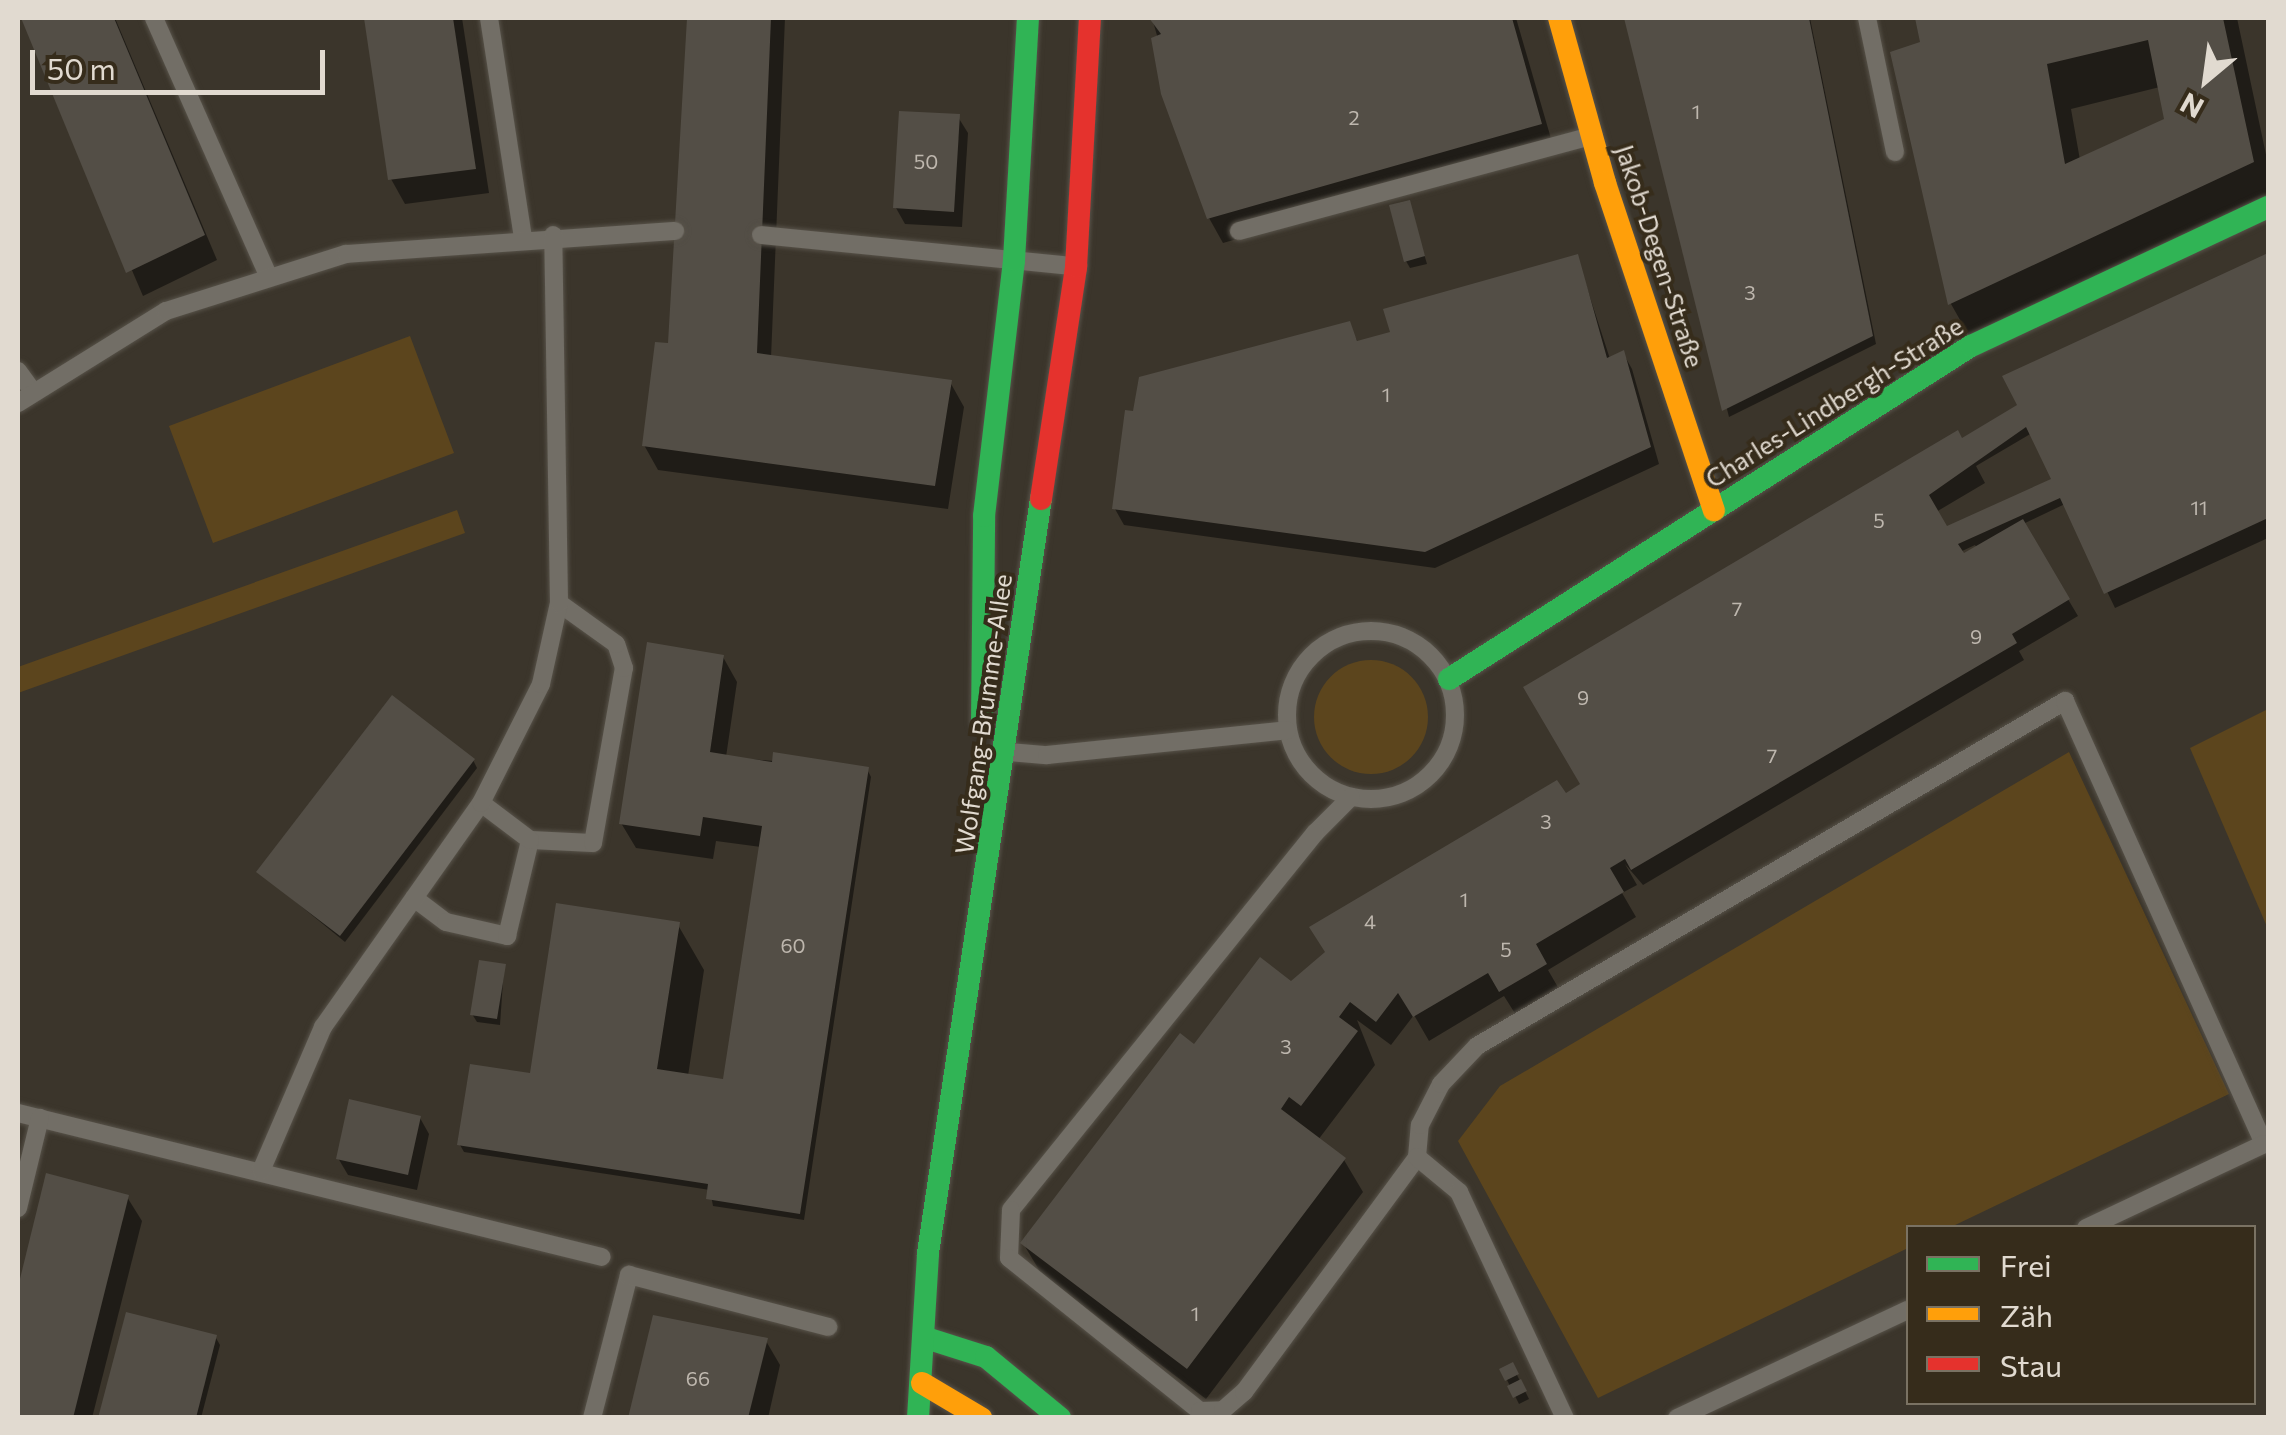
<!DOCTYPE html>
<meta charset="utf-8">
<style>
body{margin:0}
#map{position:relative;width:2286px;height:1435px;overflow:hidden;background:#3b352b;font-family:Commissioner,sans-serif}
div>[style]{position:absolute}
.green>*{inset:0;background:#5c451d}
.round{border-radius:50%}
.shadow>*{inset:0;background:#0007}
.building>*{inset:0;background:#534e46}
.roads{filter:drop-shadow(0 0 2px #575249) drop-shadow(0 0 2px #575249)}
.lane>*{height:18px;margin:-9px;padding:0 9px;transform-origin:9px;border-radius:9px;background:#726e66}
.lane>.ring{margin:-9px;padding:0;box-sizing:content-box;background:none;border:18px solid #726e66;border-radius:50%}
.fast>*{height:22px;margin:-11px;padding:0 11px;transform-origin:11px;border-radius:11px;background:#30b455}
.slow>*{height:22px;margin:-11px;padding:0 11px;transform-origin:11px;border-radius:11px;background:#ff9f0a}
.jam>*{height:22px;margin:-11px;padding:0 11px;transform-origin:11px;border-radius:11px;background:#e5322d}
span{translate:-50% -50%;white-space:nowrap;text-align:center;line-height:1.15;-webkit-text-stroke:8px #362c1b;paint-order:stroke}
.number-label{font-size:20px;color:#beb7ae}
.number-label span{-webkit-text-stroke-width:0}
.street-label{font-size:25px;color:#e1dad0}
.frame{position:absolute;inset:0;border:20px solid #e1dad0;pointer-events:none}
.legend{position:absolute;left:1906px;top:1225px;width:350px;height:180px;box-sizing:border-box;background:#362c1b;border:2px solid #7a7263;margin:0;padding:12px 18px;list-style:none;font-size:30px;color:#e1dad0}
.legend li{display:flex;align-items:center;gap:20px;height:50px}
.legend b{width:50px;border:2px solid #7a7263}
.north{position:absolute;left:2156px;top:30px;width:100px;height:100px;-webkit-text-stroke:8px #362c1b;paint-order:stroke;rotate:209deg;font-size:28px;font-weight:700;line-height:40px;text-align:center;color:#e1dad0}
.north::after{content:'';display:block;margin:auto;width:35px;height:45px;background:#e1dad0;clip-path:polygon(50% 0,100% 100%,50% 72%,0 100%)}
.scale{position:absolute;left:30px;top:50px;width:295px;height:45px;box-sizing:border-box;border:5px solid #e1dad0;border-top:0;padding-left:12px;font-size:30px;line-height:35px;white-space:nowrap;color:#e1dad0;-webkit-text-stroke:8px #362c1b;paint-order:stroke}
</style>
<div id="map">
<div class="green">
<i style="clip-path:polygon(410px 336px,454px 453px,213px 543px,169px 426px)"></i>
<i style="clip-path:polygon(457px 510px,465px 533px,18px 693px,18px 667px)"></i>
<i class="round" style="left:1314px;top:660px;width:114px;height:114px"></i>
<i style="clip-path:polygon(2268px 709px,2268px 929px,2190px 748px)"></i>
<i style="clip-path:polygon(2069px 752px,2229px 1094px,1951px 1227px,1908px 1228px,1908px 1248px,1598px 1398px,1458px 1141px,1500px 1086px)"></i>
</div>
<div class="shadow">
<i style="clip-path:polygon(24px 18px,115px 18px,217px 260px,143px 296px)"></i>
<i style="clip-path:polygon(366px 18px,462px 18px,489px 193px,405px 204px,391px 179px)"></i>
<i style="clip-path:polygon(689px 18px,785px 18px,771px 358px,950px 382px,964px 407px,948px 509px,658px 470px,644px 445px,670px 346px)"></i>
<i style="clip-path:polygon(1152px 18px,1516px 18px,1554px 149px,1223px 243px,1209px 218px)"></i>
<i style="clip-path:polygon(1628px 18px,1810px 18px,1876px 344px,1729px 417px)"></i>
<i style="clip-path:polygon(evenodd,1918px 18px,2237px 18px,2268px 164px,2268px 211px,1976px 348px,1951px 304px,1893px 53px,1923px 43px,1918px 18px,2160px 87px,2167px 120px,2080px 160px,2071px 109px,2160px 87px)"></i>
<i style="clip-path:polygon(958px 117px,968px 133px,962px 227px,905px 224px,896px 208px)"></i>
<i style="clip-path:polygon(1409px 203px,1427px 264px,1410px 268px,1406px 261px)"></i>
<i style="clip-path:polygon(evenodd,2268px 256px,2268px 538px,2115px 608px,2065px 504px,2023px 524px,2078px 616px,2019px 651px,2024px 660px,1643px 885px,1625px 864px,1637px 885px,1622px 893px,1636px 917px,1548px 970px,1559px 989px,1516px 1015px,1504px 996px,1429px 1041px,1414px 1015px,1391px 1045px,1357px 1020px,1375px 1065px,1318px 1140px,1344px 1160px,1363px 1192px,1206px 1399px,1042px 1275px,1023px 1243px,1195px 1047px,1584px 785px,1961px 441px,2020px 407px,2006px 377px,2268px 256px,2032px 433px,2054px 480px,1947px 529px,1936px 512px,1985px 483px,1976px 466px,2032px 433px,2268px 256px,1975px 545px,1977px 548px,1963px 557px,1960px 552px,1975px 545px)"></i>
<i style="clip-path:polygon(1577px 257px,1610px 359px,1623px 353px,1632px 369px,1659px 464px,1435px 568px,1124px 525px,1115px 509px,1135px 414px,1348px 324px,1359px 344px,1393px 334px)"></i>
<i style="clip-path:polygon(723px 657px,737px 682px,726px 757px,867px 769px,871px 777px,804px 1220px,713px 1206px,710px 1190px,464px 1152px,460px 1145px,678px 925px,704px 970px,688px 1076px,725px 1087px,761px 847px,716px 841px,713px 859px,636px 848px,621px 823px)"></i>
<i style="clip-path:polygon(473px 760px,477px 768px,345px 942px,259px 872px)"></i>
<i style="clip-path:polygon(504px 967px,500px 1025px,477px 1022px,472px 1014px)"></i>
<i style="clip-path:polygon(420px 1118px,429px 1134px,417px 1190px,348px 1175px,338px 1158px)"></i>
<i style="clip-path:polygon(48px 1176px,127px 1197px,142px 1221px,92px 1418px,18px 1418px,18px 1297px)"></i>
<i style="clip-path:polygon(216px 1338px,220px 1345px,201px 1418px,101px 1418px)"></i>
<i style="clip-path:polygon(766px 1341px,780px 1365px,768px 1418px,630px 1418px)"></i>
<i style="clip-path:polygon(1512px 1365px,1529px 1399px,1519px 1404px,1502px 1370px)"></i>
</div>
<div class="building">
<i style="clip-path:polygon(21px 18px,114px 18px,205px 235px,126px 273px)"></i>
<i style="clip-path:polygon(364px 18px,453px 18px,476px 169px,388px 180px)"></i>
<i style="clip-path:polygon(687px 18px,771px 18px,757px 353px,952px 380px,935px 486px,642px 446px,655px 342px,668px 343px)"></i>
<i style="clip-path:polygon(1149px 18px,1512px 18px,1542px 124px,1207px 219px,1161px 94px,1151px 38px,1161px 34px)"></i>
<i style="clip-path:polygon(1624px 18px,1809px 18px,1873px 336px,1722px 411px)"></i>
<i style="clip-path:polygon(evenodd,1915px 18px,2223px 18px,2254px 162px,1948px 305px,1890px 52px,1920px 42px,1915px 18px,2148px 40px,2164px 119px,2065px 164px,2047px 64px,2148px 40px)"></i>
<i style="clip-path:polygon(899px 111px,960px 114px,954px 212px,893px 208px)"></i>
<i style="clip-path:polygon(1410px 200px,1425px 256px,1404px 262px,1389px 205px)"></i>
<i style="clip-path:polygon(evenodd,2268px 253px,2268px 518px,2104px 594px,2060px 498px,1958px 544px,1964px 553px,2023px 519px,2070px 599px,2012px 634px,2017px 643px,1631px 870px,1625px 859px,1610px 868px,1624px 892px,1536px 944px,1547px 964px,1499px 992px,1488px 973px,1413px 1017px,1398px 993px,1376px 1022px,1350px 1002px,1339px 1017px,1358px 1031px,1301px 1106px,1289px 1097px,1281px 1109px,1346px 1158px,1187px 1369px,1020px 1243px,1180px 1033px,1194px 1044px,1260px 957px,1291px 981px,1325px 952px,1309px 927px,1557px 780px,1566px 793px,1580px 784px,1523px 687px,1958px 430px,1962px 438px,2017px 405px,2002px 376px,2268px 253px,2026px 427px,2051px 479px,1947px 526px,1929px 495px,2026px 427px)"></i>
<i style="clip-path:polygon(1578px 254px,1607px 358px,1624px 350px,1651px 447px,1425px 552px,1112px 509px,1125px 410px,1133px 411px,1139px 377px,1350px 321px,1357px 341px,1390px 332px,1383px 309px)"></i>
<i style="clip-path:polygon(647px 642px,724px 655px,710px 752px,772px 762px,773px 752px,869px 767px,800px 1214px,706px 1199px,708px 1184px,457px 1145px,470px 1064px,530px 1073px,556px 903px,680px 922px,657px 1069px,723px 1079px,762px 826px,703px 817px,700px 836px,619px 824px)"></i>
<i style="clip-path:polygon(392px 695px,475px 759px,340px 936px,256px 872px)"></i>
<i style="clip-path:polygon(479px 960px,506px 964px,497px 1019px,470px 1015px)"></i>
<i style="clip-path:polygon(349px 1099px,421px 1116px,408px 1175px,336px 1159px)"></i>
<i style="clip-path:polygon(46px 1173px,129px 1195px,73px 1418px,18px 1418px,18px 1287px)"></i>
<i style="clip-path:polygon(126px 1312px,217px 1335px,196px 1418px,98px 1418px)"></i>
<i style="clip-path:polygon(653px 1315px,768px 1338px,748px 1418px,628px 1418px)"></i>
<i style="clip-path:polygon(1513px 1362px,1519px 1374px,1505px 1381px,1499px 1369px)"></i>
<i style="clip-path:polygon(1521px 1379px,1527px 1391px,1513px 1398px,1507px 1386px)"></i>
</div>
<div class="roads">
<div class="lane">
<i style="left:154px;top:18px;width:283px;rotate:66.1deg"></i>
<i style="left:489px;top:18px;width:223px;rotate:81.2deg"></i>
<i style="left:1867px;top:18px;width:137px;rotate:78.2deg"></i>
<i style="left:1239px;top:231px;width:360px;rotate:-15.1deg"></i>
<i style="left:761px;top:235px;width:311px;rotate:5.7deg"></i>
<i style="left:18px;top:371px;width:26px;rotate:54deg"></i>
<i style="left:18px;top:403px;width:174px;rotate:-31.9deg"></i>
<i style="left:166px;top:311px;width:189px;rotate:-17.6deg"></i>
<i style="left:346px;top:254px;width:330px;rotate:-4deg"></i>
<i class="ring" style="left:1287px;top:631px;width:150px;height:150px"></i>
<i style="left:1009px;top:752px;width:38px;rotate:5deg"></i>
<i style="left:1047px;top:755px;width:241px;rotate:-5.9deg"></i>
<i style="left:1351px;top:797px;width:51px;rotate:135deg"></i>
<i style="left:1315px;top:833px;width:484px;rotate:128.9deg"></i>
<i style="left:1011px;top:1210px;width:48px;rotate:92.4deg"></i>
<i style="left:1009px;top:1258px;width:245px;rotate:38.7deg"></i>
<i style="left:1200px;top:1411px;width:23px;rotate:-2deg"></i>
<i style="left:1223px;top:1410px;width:28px;rotate:-41deg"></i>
<i style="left:1244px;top:1392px;width:292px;rotate:-53.6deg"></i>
<i style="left:1417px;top:1157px;width:32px;rotate:-85deg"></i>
<i style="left:1420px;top:1125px;width:46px;rotate:-62.9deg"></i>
<i style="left:1441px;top:1084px;width:52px;rotate:-46.5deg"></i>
<i style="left:1477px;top:1046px;width:682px;rotate:-30.4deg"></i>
<i style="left:2065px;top:701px;width:486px;rotate:65.8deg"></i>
<i style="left:2264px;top:1144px;width:197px;rotate:154.7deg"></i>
<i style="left:530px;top:840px;width:63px;rotate:2.7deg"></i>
<i style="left:593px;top:843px;width:178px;rotate:-80deg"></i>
<i style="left:624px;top:668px;width:25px;rotate:-108deg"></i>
<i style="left:616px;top:644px;width:70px;rotate:-144.3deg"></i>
<i style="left:414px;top:898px;width:40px;rotate:37deg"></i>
<i style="left:446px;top:922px;width:63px;rotate:12.9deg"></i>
<i style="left:507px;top:936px;width:99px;rotate:-76.5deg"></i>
<i style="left:530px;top:840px;width:61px;rotate:-142.9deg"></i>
<i style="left:18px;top:1113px;width:601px;rotate:13.85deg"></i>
<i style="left:1417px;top:1157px;width:55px;rotate:39.8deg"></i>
<i style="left:1459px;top:1192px;width:250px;rotate:64.9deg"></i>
<i style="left:261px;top:1171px;width:157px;rotate:-66.7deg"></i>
<i style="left:323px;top:1027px;width:274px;rotate:-54.8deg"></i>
<i style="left:481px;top:803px;width:133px;rotate:-63.2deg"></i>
<i style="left:541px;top:684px;width:83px;rotate:-77.5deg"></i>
<i style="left:559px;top:603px;width:368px;rotate:-90.9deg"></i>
<i style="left:18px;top:1208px;width:93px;rotate:-76.3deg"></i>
<i style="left:592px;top:1418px;width:148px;rotate:-75.5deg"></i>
<i style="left:629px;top:1275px;width:206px;rotate:14.6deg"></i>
<i style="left:1677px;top:1418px;width:255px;rotate:-25.1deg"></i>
</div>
<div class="fast">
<i style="left:1449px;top:679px;width:619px;rotate:-32.54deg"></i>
<i style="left:1971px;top:346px;width:328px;rotate:-25.1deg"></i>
<i style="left:982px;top:722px;width:206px;rotate:-89.4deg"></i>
<i style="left:984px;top:516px;width:258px;rotate:-83.3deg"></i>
<i style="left:1014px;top:260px;width:242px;rotate:-86.7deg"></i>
<i style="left:923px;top:1337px;width:66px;rotate:17.6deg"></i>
<i style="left:986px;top:1357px;width:96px;rotate:39.5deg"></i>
<i style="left:918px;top:1418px;width:165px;rotate:-86.5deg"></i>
<i style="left:928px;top:1253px;width:762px;rotate:-81.48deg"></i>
</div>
<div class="slow">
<i style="left:1559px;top:18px;width:171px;rotate:74.4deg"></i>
<i style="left:1605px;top:183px;width:345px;rotate:71.6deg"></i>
<i style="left:922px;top:1383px;width:69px;rotate:30.7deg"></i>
</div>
<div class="jam">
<i style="left:1041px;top:499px;width:235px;rotate:-81.4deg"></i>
<i style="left:1076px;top:267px;width:249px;rotate:-86.8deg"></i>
</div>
</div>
<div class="number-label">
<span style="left:1696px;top:111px">1</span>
<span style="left:1354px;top:117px">2</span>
<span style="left:926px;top:161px">50</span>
<span style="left:1750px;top:292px">3</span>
<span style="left:1386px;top:394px">1</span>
<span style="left:2199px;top:507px">11</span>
<span style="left:1879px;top:520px">5</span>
<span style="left:1737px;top:608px">7</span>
<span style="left:1976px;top:636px">9</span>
<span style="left:1583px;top:697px">9</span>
<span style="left:1772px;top:755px">7</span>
<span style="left:1546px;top:821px">3</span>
<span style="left:1464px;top:899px">1</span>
<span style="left:1370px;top:921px">4</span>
<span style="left:793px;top:945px">60</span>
<span style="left:1506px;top:949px">5</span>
<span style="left:1286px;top:1046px">3</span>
<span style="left:1195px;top:1313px">1</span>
<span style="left:698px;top:1378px">66</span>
</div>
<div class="street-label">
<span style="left:1660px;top:256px;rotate:72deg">Jakob-Degen-Straße</span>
<span style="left:1834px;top:402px;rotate:-32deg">Charles-Lindbergh-Straße</span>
<span style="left:983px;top:714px;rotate:-82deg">Wolfgang-Brumme-Allee</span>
</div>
<div class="frame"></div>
<ul class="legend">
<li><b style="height:12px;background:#30b455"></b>Frei</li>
<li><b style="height:12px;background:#ff9f0a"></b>Zäh</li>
<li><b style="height:12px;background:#e5322d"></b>Stau</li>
</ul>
<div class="north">N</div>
<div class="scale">50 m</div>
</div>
